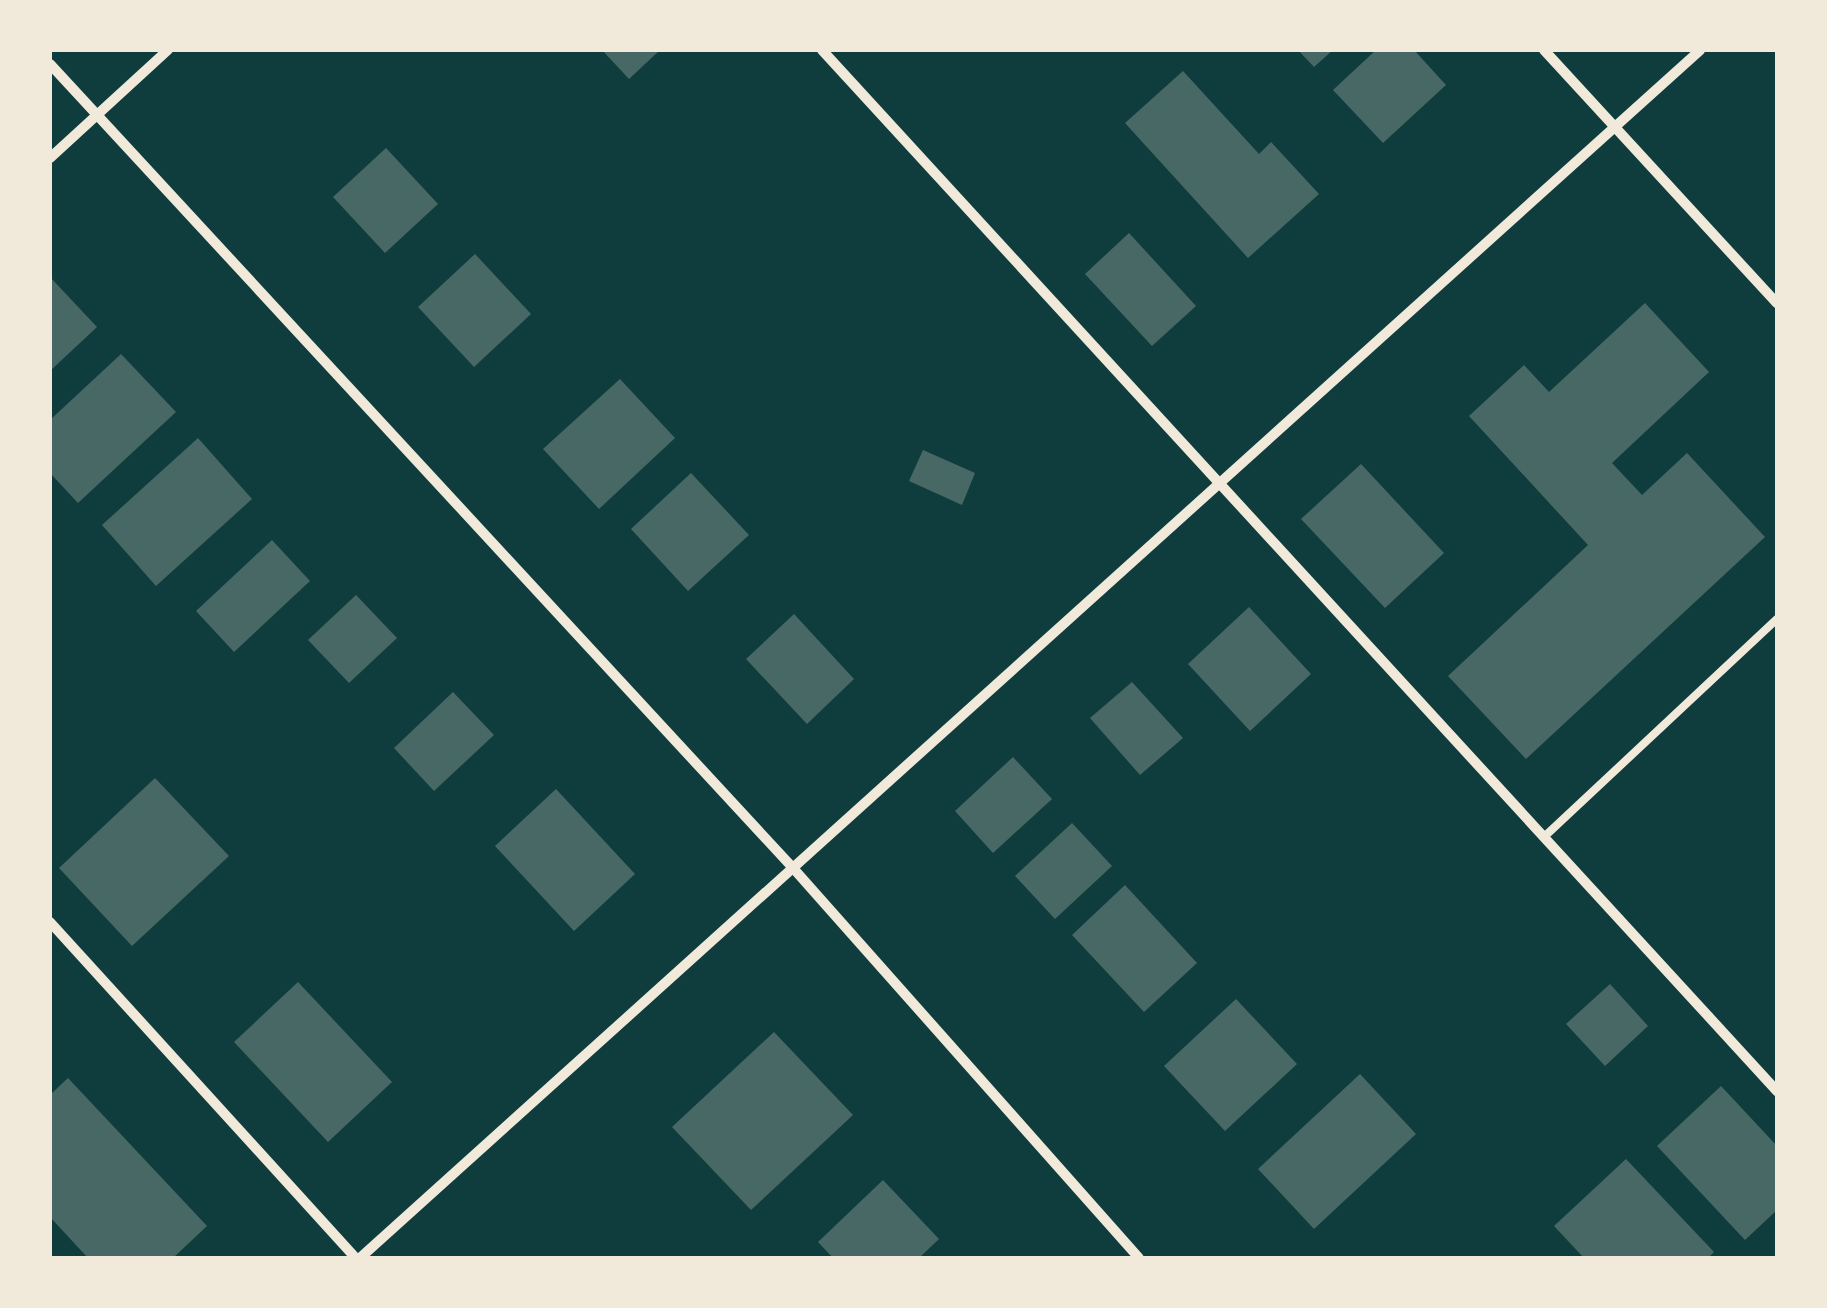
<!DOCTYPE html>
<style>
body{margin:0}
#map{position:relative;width:1827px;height:1308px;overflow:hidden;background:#0f3d3e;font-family:Commissioner,sans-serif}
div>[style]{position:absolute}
.building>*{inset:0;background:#486865}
.service>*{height:8px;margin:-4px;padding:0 4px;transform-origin:4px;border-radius:4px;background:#f1e9da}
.minor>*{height:10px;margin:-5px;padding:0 5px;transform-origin:5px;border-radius:5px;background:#f1e9da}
span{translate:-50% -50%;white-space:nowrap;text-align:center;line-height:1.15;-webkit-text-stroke:8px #f1e9da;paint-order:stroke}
.frame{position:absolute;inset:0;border:52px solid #f1e9da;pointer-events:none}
</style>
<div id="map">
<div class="building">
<i style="clip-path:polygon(602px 50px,660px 50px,629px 79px)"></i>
<i style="clip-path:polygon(1298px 50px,1333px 50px,1314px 67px)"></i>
<i style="clip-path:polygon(1376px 50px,1414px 50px,1446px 85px,1383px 143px,1333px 90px)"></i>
<i style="clip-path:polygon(1183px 71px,1259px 154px,1271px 142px,1319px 194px,1248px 258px,1125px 123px)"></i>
<i style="clip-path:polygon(386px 148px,438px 204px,385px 253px,333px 197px)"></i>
<i style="clip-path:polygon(1129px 233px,1196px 306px,1152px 346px,1085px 274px)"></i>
<i style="clip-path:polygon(475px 254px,531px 314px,474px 367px,418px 307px)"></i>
<i style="clip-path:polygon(50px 277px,97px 327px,50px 371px)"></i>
<i style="clip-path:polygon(1645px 303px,1709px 372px,1612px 463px,1642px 495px,1687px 453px,1765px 537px,1526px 759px,1448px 676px,1588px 545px,1469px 416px,1524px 365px,1549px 392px)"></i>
<i style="clip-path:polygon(121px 354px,176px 412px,78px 503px,50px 473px,50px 420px)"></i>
<i style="clip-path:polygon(620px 379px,675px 438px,599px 509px,543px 449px)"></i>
<i style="clip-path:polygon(198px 438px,252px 499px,156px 586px,102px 525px)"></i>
<i style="clip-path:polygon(923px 450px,975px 473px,962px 505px,909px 481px)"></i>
<i style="clip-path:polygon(1361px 464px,1444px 553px,1385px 608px,1301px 519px)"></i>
<i style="clip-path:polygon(691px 473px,749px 535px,688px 591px,631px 529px)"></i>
<i style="clip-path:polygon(272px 540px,310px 581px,234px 652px,196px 611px)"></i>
<i style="clip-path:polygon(356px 595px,397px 638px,349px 683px,308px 640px)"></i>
<i style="clip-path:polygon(1249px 607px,1311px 674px,1250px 731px,1188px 664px)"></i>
<i style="clip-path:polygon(794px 614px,854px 679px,807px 724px,746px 659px)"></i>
<i style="clip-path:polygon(1132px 682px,1183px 738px,1140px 775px,1090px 718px)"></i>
<i style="clip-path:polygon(453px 692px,494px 735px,434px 791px,394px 748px)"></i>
<i style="clip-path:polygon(1013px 757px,1052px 799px,993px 853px,955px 811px)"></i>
<i style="clip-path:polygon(155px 778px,229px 856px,132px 946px,59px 868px)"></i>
<i style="clip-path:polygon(556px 789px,635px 874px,574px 931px,495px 846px)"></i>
<i style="clip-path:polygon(1072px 823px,1112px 866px,1055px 919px,1015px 876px)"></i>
<i style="clip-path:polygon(1125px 885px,1197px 963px,1144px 1012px,1072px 935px)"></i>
<i style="clip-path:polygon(298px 982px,392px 1082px,328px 1142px,234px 1042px)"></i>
<i style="clip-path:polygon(1610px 984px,1648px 1026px,1605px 1066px,1566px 1024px)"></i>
<i style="clip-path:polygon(1236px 999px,1297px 1064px,1225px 1131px,1164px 1066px)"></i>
<i style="clip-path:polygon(774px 1032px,853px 1115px,751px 1210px,672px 1127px)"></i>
<i style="clip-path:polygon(1360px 1074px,1416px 1134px,1314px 1229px,1258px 1169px)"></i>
<i style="clip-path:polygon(68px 1078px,207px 1226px,173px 1258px,88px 1258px,50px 1217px,50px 1095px)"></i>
<i style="clip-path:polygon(1721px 1086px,1777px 1146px,1777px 1210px,1745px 1240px,1657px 1146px)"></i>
<i style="clip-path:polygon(1626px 1159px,1714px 1252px,1708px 1258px,1584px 1258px,1554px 1226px)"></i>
<i style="clip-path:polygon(883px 1180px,939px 1239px,919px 1258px,833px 1258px,818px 1242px)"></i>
</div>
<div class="service">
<i style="left:1544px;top:837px;width:319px;rotate:-43.1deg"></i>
</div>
<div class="minor">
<i style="left:822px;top:50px;width:1413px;rotate:47.47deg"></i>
<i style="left:1544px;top:50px;width:344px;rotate:47.4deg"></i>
<i style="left:50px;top:64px;width:1095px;rotate:47.26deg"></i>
<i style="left:793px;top:868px;width:521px;rotate:48.42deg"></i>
<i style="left:50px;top:158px;width:160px;rotate:-42.5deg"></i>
<i style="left:50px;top:922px;width:454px;rotate:47.7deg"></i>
<i style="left:360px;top:1258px;width:1804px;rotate:-42.03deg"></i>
</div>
<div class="frame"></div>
</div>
